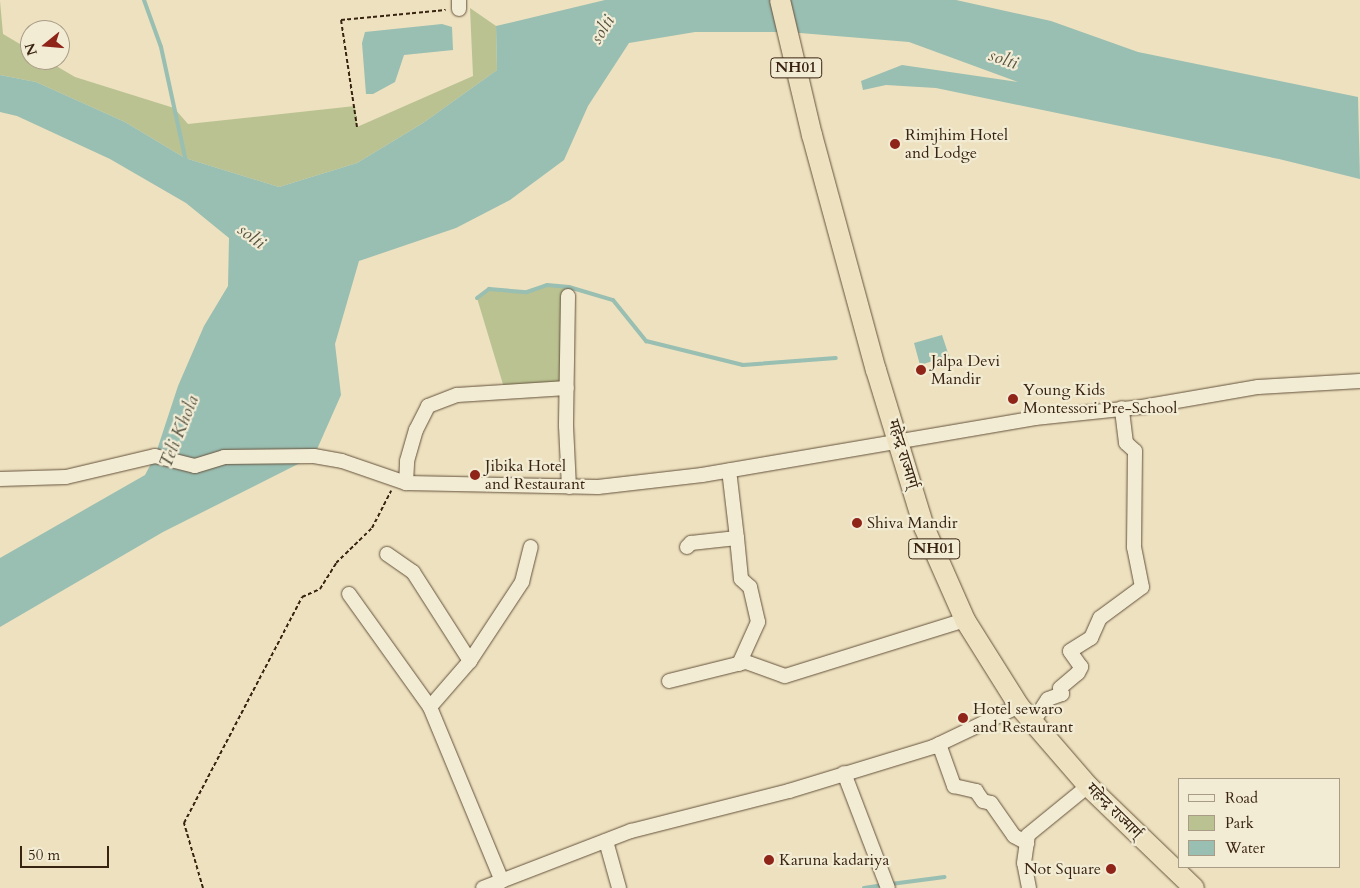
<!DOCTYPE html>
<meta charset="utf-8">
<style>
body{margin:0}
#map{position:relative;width:1360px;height:888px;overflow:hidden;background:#ede1bf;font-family:Cardo,"Noto Serif Devanagari",serif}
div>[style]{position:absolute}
.green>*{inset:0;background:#bac291}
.water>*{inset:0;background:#99beb2}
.stream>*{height:4px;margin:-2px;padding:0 2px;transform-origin:2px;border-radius:2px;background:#99beb2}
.path>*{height:2px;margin-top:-1px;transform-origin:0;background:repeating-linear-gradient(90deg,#382310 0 4px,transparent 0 6.5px)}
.roads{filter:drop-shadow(0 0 1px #65523c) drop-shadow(0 0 1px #65523c)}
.minor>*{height:14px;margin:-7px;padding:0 7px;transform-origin:7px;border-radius:7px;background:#f3ecd5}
.highway>*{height:20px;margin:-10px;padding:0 10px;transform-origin:10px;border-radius:10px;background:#ede1bf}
.dots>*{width:14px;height:14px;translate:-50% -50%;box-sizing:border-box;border:2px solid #f3ecd5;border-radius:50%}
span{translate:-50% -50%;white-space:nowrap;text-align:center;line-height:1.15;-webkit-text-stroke:4.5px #f3ecd5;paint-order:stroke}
.shield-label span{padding:1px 4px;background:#f3ecd5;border:1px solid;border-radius:4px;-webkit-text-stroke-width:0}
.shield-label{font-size:15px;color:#382310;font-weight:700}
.poi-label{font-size:16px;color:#382310}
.left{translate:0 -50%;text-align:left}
.right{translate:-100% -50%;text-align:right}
.street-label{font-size:16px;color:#382310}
.water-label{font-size:18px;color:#555241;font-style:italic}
.legend{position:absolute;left:1178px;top:778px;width:162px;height:90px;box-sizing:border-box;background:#f3ecd5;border:1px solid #a89c86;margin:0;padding:6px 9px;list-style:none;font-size:15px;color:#382310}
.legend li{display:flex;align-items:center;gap:10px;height:25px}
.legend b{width:25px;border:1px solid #a89c86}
.north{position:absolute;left:20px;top:20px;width:50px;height:50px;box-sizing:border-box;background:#f3ecd5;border:1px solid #a89c86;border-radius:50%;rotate:253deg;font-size:14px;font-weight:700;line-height:20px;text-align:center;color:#382310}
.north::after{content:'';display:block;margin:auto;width:18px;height:22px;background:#8f2418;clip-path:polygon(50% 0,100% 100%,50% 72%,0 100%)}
.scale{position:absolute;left:20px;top:846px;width:89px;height:22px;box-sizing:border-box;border:2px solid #382310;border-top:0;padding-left:6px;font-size:15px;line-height:18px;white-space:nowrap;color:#382310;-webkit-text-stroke:4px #f3ecd5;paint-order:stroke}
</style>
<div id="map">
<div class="green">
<i style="clip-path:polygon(0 1px,3px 34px,30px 50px,30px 60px,46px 60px,75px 77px,174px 108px,188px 124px,355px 106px,357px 127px,473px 76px,470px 8px,496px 26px,497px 70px,423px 123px,357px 163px,279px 187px,185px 158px,125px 122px,36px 82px,0 75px)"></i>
<i style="clip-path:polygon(547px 285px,569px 287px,567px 388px,505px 391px,477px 298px,489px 289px,527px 292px)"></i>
</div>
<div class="water">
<i style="clip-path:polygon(605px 0,956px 0,1051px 21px,1138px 52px,1358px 97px,1360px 179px,1279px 159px,936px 88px,886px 85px,863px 90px,861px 81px,902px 65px,1018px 82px,909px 42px,788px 32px,695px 32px,629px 43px,588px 106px,564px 160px,510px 200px,456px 228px,359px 261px,335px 344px,341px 395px,314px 456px,163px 532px,0 627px,0 558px,145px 475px,155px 456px,178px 386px,204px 326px,228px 286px,229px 238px,186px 203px,110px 159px,17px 116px,0 112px,0 75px,36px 82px,125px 122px,185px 158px,279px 187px,357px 163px,423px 123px,497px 70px,496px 26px)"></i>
<i style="clip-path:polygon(442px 24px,452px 27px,453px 50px,404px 55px,395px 82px,373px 94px,366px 94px,362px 43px,365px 32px)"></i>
<i style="clip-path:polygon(942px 335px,949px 356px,920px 365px,914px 343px)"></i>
</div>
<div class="stream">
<i style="left:144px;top:0;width:50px;rotate:70.1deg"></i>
<i style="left:161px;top:47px;width:118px;rotate:77.7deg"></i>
<i style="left:477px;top:298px;width:15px;rotate:-37deg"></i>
<i style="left:489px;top:289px;width:38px;rotate:5deg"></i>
<i style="left:527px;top:292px;width:21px;rotate:-19deg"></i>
<i style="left:547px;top:285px;width:22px;rotate:5deg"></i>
<i style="left:569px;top:287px;width:46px;rotate:16.5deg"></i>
<i style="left:613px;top:300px;width:53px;rotate:51.2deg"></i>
<i style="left:646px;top:341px;width:100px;rotate:13.9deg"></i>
<i style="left:743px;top:365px;width:93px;rotate:-4.3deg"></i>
<i style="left:891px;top:884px;width:54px;rotate:-7.4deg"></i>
<i style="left:864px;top:888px;width:20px;rotate:-9deg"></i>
</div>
<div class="path">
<i style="left:357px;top:127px;width:108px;rotate:-98.5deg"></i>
<i style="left:341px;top:20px;width:105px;rotate:-5.4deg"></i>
<i style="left:203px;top:888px;width:68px;rotate:-106.3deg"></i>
<i style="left:184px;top:823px;width:255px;rotate:-62.4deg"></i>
<i style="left:302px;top:597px;width:20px;rotate:-24deg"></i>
<i style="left:320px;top:589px;width:31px;rotate:-58deg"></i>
<i style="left:336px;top:563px;width:50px;rotate:-44.2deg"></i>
<i style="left:372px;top:528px;width:42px;rotate:-62.8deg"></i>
</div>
<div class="roads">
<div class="minor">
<i style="left:459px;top:9px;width:9px;rotate:-90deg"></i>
<i style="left:568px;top:296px;width:130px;rotate:90.9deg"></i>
<i style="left:566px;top:426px;width:61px;rotate:87.2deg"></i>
<i style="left:0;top:479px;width:66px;rotate:-1.7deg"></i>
<i style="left:66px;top:477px;width:91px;rotate:-13.3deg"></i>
<i style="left:155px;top:456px;width:41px;rotate:14deg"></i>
<i style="left:195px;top:466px;width:30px;rotate:-17deg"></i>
<i style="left:224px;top:457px;width:90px;rotate:-0.6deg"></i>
<i style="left:314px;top:456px;width:28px;rotate:10deg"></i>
<i style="left:342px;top:461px;width:68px;rotate:19deg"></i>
<i style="left:406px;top:483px;width:192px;rotate:1.2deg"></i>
<i style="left:598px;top:487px;width:105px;rotate:-6.6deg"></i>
<i style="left:702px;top:475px;width:338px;rotate:-9.7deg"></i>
<i style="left:1035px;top:418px;width:108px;rotate:-5.9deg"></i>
<i style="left:1142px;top:407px;width:118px;rotate:-9.8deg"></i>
<i style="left:1258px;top:387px;width:102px;rotate:-3.4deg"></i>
<i style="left:406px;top:483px;width:22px;rotate:-87deg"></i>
<i style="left:407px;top:461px;width:32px;rotate:-74deg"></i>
<i style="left:416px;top:430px;width:27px;rotate:-63deg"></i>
<i style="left:428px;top:406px;width:31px;rotate:-21deg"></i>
<i style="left:457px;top:395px;width:110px;rotate:-3.6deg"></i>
<i style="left:737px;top:538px;width:41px;rotate:84.4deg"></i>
<i style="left:741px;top:579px;width:12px;rotate:42deg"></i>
<i style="left:750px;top:587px;width:36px;rotate:77deg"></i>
<i style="left:758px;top:622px;width:46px;rotate:114.3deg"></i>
<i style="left:687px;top:547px;width:6px;rotate:-45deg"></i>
<i style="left:691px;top:543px;width:46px;rotate:-6.2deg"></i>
<i style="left:737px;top:538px;width:68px;rotate:-96.7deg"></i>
<i style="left:387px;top:554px;width:32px;rotate:35deg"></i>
<i style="left:413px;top:572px;width:106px;rotate:57.4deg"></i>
<i style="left:349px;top:594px;width:139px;rotate:54.4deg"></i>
<i style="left:669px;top:681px;width:79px;rotate:-13.9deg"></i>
<i style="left:746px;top:662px;width:41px;rotate:19.7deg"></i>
<i style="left:785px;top:676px;width:189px;rotate:-17.3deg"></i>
<i style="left:1033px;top:722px;width:27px;rotate:-57deg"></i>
<i style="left:1048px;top:699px;width:15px;rotate:-20deg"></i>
<i style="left:1062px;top:694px;width:6px;rotate:-108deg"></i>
<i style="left:1060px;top:688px;width:23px;rotate:-40deg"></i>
<i style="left:1078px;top:673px;width:7px;rotate:-63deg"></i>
<i style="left:1081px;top:667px;width:19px;rotate:-125deg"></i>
<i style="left:1070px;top:651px;width:25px;rotate:-32deg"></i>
<i style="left:1091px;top:638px;width:22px;rotate:-66deg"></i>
<i style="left:1100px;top:618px;width:52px;rotate:-36.4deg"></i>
<i style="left:1142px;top:587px;width:41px;rotate:-101.3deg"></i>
<i style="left:1134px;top:547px;width:96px;rotate:-89.4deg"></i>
<i style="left:1135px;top:451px;width:12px;rotate:-138deg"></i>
<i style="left:1126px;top:443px;width:35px;rotate:-97deg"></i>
<i style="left:939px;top:744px;width:45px;rotate:70.3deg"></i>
<i style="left:954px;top:786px;width:23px;rotate:13deg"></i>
<i style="left:976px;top:791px;width:12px;rotate:55deg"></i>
<i style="left:983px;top:801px;width:8px;rotate:14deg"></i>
<i style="left:991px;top:803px;width:40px;rotate:55.1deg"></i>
<i style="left:1014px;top:836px;width:15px;rotate:28deg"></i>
<i style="left:844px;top:773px;width:123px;rotate:69.1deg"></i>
<i style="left:606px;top:841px;width:49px;rotate:74.5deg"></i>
<i style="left:502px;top:881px;width:188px;rotate:-112.5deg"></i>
<i style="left:430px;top:707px;width:61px;rotate:-49deg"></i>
<i style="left:470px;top:661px;width:95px;rotate:-56.6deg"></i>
<i style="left:522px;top:582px;width:36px;rotate:-76deg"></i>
<i style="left:483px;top:888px;width:159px;rotate:-21.1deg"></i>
<i style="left:631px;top:831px;width:163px;rotate:-14.2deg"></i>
<i style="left:789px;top:791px;width:151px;rotate:-17deg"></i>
<i style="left:933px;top:747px;width:95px;rotate:-25.5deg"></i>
<i style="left:1029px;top:888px;width:25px;rotate:-101deg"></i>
<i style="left:1024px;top:863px;width:28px;rotate:-82deg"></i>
<i style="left:1028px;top:835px;width:77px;rotate:-39.2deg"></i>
</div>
<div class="highway">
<i style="left:780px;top:0;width:139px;rotate:76.7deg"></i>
<i style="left:812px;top:135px;width:244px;rotate:74.8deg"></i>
<i style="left:876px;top:370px;width:164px;rotate:73deg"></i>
<i style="left:924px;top:527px;width:102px;rotate:66.2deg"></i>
<i style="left:965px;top:620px;width:102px;rotate:57.9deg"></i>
<i style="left:1019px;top:706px;width:106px;rotate:49.2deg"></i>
<i style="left:1088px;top:786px;width:147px;rotate:43.9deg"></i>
</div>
</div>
<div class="dots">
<i style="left:895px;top:144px;background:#8f2418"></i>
<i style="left:921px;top:370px;background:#8f2418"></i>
<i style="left:1013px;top:399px;background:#8f2418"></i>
<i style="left:475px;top:475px;background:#8f2418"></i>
<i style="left:857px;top:523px;background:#8f2418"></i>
<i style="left:963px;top:718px;background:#8f2418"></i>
<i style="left:769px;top:860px;background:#8f2418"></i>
<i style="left:1111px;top:869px;background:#8f2418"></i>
</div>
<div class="shield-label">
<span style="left:796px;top:68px">NH01</span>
<span style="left:934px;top:549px">NH01</span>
</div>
<div class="poi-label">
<span class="left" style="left:905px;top:144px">Rimjhim Hotel<br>and Lodge</span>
<span class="left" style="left:931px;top:370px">Jalpa Devi<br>Mandir</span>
<span class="left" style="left:1023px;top:399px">Young Kids<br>Montessori Pre-School</span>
<span class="left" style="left:485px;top:475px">Jibika Hotel<br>and Restaurant</span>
<span class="left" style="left:867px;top:523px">Shiva Mandir</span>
<span class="left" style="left:973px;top:718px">Hotel sewaro<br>and Restaurant</span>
<span class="left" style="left:779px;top:860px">Karuna kadariya</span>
<span class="right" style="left:1101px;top:869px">Not Square</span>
</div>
<div class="street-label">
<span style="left:903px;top:454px;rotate:73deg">महेन्द्र राज्मार्ग्</span>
<span style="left:1114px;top:811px;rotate:45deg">महेन्द्र राज्मार्ग्</span>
</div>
<div class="water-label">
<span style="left:603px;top:30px;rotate:-58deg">solti</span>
<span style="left:1003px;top:60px;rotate:19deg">solti</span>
<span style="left:251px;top:237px;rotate:37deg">solti</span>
<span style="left:180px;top:432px;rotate:-68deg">Teli Khola</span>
</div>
<ul class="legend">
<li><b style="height:6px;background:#f3ecd5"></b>Road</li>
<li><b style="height:14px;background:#bac291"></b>Park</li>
<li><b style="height:14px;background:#99beb2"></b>Water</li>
</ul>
<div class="north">N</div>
<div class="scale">50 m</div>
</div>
